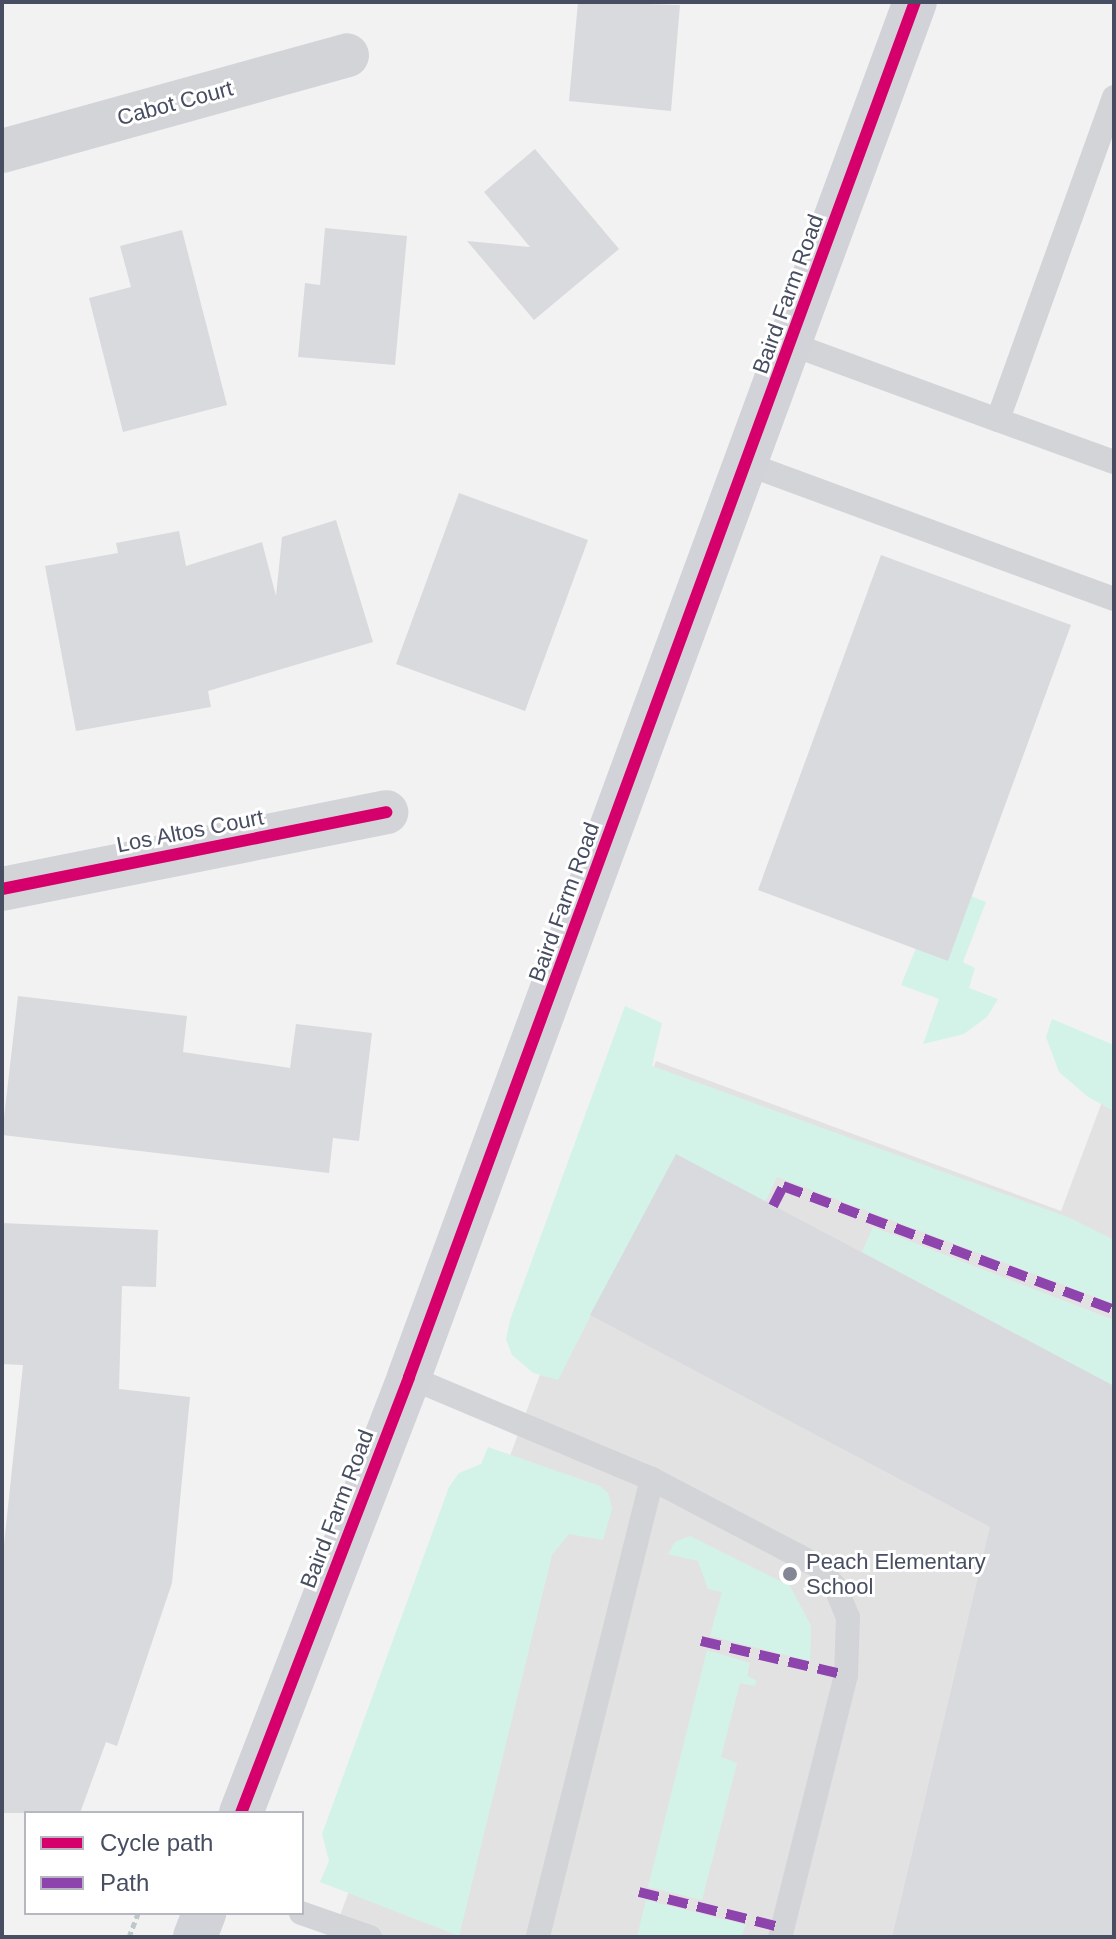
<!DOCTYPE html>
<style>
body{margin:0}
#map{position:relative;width:1116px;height:1939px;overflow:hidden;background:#f2f2f2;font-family:Helvetica,sans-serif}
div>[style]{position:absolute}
.education>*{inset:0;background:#e3e2e3}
.green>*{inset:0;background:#d4f3e8}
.building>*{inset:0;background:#d9dadd}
.path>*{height:5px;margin-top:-2.5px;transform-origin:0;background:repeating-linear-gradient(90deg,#bcc9c8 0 6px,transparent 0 10px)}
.lane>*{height:24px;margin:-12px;padding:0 12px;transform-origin:12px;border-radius:12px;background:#d2d4d8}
.street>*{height:44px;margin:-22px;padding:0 22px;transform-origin:22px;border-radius:22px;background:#d2d4d8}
.secondary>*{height:44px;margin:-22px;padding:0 22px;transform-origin:22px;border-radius:22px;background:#d1d3d8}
.quiet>*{height:10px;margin-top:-5px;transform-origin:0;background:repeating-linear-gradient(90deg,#8e44ad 0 20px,transparent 0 30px)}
.cycleway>*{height:12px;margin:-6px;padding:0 6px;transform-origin:6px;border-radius:6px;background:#d6006c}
.dots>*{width:22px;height:22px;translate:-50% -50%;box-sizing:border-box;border:4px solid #fff;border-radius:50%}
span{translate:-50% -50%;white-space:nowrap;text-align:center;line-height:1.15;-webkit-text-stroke:6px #fff;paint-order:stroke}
.street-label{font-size:22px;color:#474e61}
.poi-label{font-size:22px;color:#474e61}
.left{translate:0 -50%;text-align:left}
.frame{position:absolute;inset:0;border:4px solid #474e61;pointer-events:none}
.legend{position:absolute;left:24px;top:1811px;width:280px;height:104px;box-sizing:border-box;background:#fff;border:2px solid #b5b8c0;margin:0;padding:10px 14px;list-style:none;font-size:24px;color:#474e61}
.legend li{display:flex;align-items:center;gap:16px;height:40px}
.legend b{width:40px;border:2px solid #b5b8c0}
</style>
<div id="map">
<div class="education">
<i style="clip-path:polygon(656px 1061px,1061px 1211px,1114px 1070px,1114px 1937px,332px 1937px)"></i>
</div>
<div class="green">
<i style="clip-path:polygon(971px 896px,986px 902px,963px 962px,975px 968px,969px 988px,998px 999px,987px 1017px,964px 1034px,923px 1044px,939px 999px,901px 985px,916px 948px)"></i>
<i style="clip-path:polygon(625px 1006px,662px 1023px,652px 1066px,1070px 1218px,1114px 1240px,1114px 1304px,777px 1177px,765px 1202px,594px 1309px,558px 1380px,533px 1373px,512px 1355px,506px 1339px,510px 1320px)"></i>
<i style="clip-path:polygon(1052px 1019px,1114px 1045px,1114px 1111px,1088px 1097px,1059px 1072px,1046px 1037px)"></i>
<i style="clip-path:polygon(873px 1227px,1114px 1320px,1114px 1386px,862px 1252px)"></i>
<i style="clip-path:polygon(488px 1447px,600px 1486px,608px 1493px,612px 1509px,603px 1540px,569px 1534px,552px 1555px,459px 1936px,320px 1882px,329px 1861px,322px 1834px,449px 1487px,459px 1473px,481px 1464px)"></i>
<i style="clip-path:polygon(690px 1536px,790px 1586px,811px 1626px,810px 1661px,710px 1636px,722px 1592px,708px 1589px,698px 1561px,668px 1554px,675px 1542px)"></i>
<i style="clip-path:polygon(707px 1650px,750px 1663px,747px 1676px,756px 1680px,755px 1686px,740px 1683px,721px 1757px,737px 1763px,702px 1900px,648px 1887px)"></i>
<i style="clip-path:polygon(646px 1900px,746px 1925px,741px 1937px,637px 1937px)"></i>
</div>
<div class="building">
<i style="clip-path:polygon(578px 2px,680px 5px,671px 111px,569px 101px)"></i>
<i style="clip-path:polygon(535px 149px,619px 249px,534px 320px,467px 241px,530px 247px,484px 192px)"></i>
<i style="clip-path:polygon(325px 228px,407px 236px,395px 365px,298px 357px,305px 283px,320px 285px)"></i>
<i style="clip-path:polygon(182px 230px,227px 405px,123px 432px,89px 298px,131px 287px,120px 246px)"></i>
<i style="clip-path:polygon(459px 493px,588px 540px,525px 711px,396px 664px)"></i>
<i style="clip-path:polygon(336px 520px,373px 642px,208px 691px,211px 707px,76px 731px,45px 566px,118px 553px,116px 543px,179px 531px,186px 566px,262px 542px,276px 596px,282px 537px)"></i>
<i style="clip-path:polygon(881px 555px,1071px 625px,948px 961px,758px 890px)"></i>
<i style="clip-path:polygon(18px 996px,187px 1016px,183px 1052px,290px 1068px,296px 1024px,372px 1033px,359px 1141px,333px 1138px,329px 1173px,2px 1135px)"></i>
<i style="clip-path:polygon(676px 1154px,1114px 1386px,1114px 1937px,892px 1937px,990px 1527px,590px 1315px)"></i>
<i style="clip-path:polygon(2px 1223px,158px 1230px,156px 1287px,122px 1286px,119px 1389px,190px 1397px,172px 1583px,117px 1746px,106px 1742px,80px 1813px,2px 1813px,2px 1563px,23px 1365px,2px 1364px)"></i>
</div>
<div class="path">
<i style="left:129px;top:1937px;width:26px;rotate:-69deg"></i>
</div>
<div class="lane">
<i style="left:1114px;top:97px;width:343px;rotate:109.8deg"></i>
<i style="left:998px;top:420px;width:123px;rotate:19.9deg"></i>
<i style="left:791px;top:344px;width:221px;rotate:20.2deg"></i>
<i style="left:747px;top:464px;width:391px;rotate:20.2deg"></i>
<i style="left:409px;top:1377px;width:264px;rotate:22.8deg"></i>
<i style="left:652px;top:1479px;width:472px;rotate:104deg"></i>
<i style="left:652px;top:1479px;width:187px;rotate:27.7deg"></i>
<i style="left:818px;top:1566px;width:28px;rotate:51deg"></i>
<i style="left:836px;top:1588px;width:31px;rotate:68deg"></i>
<i style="left:848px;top:1617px;width:58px;rotate:92deg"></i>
<i style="left:846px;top:1675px;width:270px;rotate:104.1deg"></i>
<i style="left:301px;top:1913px;width:73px;rotate:19.2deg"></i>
</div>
<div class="street">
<i style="left:2px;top:151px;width:358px;rotate:-15.5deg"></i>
<i style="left:2px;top:889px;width:392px;rotate:-11.3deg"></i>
</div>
<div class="secondary">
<i style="left:241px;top:1813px;width:467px;rotate:-68.9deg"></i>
<i style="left:409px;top:1377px;width:1465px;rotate:-69.8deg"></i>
<i style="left:195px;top:1937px;width:26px;rotate:-69deg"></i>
</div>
<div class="quiet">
<i style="left:773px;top:1206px;width:22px;rotate:-63deg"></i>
<i style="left:783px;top:1186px;width:353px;rotate:20.5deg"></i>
<i style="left:701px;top:1641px;width:149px;rotate:13.2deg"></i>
<i style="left:639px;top:1892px;width:148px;rotate:14deg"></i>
</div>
<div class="cycleway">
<i style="left:2px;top:889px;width:392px;rotate:-11.3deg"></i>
<i style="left:241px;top:1813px;width:467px;rotate:-68.9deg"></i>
<i style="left:409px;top:1377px;width:1465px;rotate:-69.8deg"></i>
</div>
<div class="dots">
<i style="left:790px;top:1574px;background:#838794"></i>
</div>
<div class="street-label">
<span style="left:175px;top:103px;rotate:-15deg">Cabot Court</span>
<span style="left:788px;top:294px;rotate:-70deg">Baird Farm Road</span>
<span style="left:190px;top:831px;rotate:-11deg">Los Altos Court</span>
<span style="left:564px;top:902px;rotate:-70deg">Baird Farm Road</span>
<span style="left:337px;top:1509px;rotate:-69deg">Baird Farm Road</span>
</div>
<div class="poi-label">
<span class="left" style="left:806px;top:1574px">Peach Elementary<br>School</span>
</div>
<div class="frame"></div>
<ul class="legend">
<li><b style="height:10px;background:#d6006c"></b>Cycle path</li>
<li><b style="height:10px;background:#8e44ad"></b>Path</li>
</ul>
</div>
